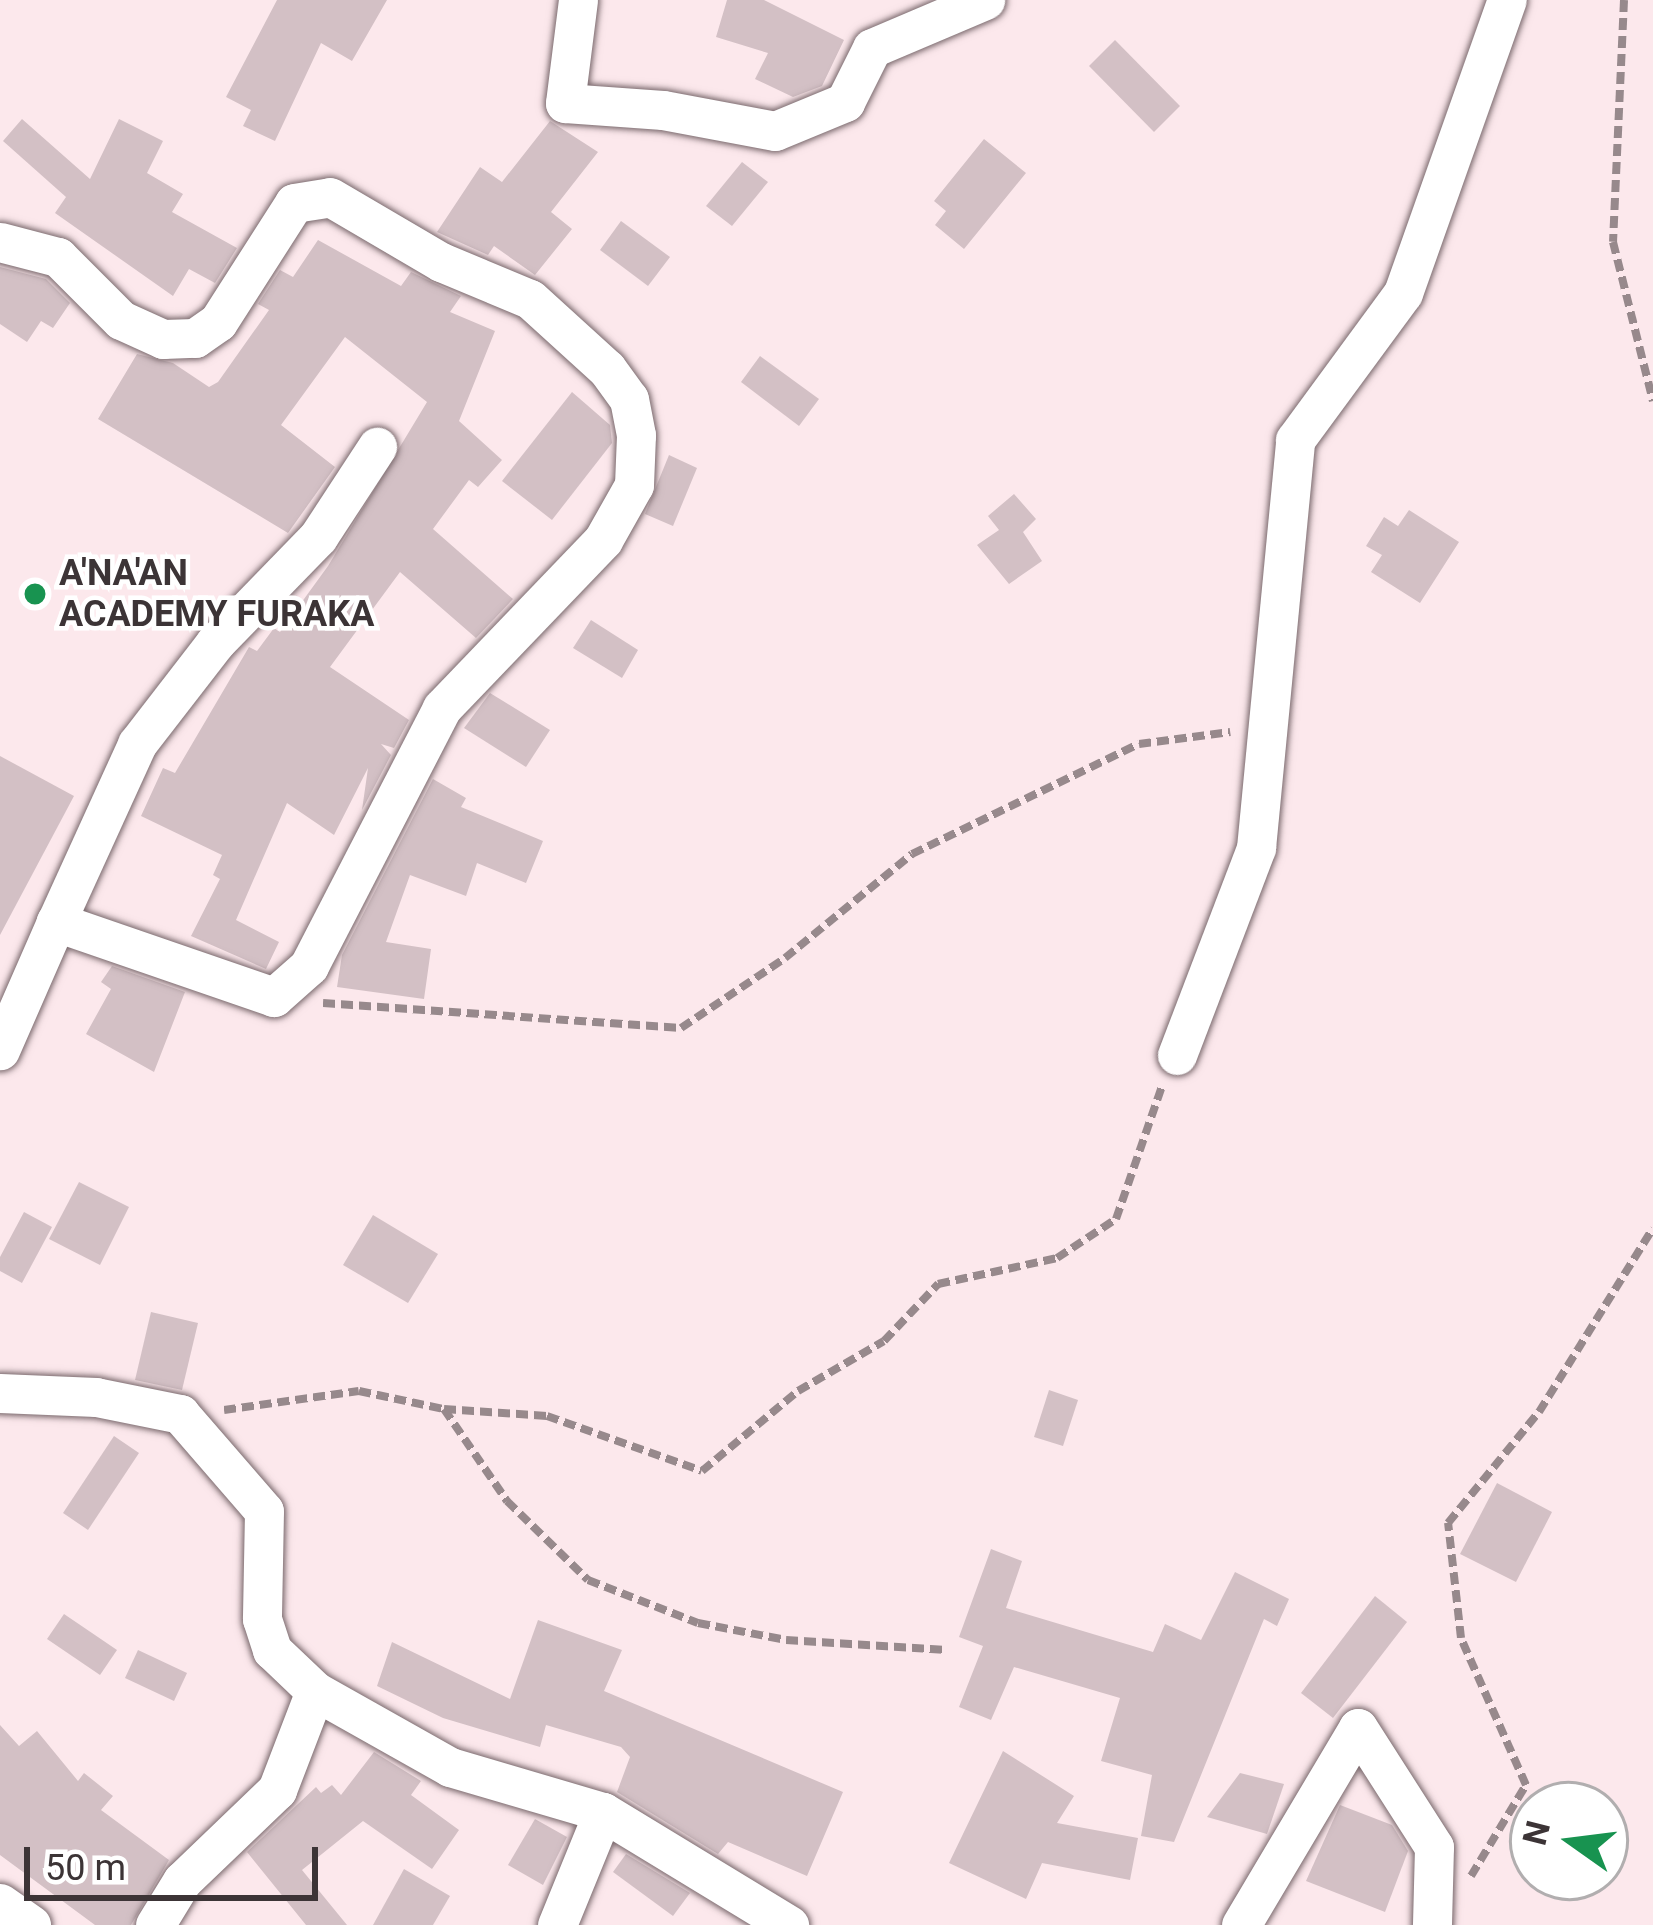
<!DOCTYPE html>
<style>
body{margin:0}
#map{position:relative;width:1653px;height:1925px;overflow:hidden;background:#fce8ec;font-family:Roboto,sans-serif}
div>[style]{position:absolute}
.building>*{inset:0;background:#d3c0c5}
.path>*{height:8px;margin-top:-4px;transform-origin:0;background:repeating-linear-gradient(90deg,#97898c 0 12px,transparent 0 18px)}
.roads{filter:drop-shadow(0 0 3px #7a696d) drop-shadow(0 0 3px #7a696d)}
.minor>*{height:39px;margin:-19.5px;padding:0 19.5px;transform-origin:19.5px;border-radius:19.5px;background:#fff}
.dots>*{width:33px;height:33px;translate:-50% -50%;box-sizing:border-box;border:6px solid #fff;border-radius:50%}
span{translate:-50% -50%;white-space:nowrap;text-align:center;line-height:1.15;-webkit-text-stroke:9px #fff;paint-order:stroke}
.poi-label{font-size:36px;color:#3c3436;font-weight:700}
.left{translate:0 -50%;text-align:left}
.north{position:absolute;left:1509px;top:1781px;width:120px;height:120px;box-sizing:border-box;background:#fff;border:3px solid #b1aeaf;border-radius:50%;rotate:284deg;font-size:33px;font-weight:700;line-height:48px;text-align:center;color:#3c3436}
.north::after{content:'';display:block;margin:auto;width:42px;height:54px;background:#189350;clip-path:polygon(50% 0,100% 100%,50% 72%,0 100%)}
.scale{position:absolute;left:24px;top:1847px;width:294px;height:54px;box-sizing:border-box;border:6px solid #3c3436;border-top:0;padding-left:15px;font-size:36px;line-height:42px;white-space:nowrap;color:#3c3436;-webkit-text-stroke:9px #fff;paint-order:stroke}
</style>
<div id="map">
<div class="building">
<i style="clip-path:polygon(277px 0,387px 0,352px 61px,321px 43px,275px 141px,243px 126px,251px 110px,226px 97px)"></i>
<i style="clip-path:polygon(727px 0,764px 0,844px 40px,822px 86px,793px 97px,755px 79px,768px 53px,716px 37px)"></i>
<i style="clip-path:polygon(1115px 40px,1180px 106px,1154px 132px,1089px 66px)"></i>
<i style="clip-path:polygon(22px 119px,90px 179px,119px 119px,163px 141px,147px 173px,183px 194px,172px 212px,237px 248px,215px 283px,189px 269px,173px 296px,55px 213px,66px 197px,3px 141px)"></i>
<i style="clip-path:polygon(550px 121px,598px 152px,551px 212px,572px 229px,535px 275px,494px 246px,488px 255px,437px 232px,480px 167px,502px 182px)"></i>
<i style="clip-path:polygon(984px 139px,1026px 173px,964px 249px,935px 225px,946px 211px,934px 201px)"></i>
<i style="clip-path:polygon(742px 162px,768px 182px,732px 226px,706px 206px)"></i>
<i style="clip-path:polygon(621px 221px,670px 257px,648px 286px,600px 250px)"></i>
<i style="clip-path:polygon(318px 240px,401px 286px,411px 272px,461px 296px,450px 312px,495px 331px,459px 421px,502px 460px,478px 487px,469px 480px,433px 529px,513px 599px,476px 638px,400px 572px,330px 667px,409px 720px,394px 748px,381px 744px,391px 755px,362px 810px,368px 768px,334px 835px,287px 803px,236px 920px,279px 942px,266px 969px,191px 936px,220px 879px,213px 875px,222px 855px,141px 816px,163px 768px,175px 773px,249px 647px,257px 651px,274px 628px,280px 632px,328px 566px,427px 402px,345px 337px,281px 425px,335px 467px,288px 533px,98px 419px,137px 354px,173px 363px,209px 387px,218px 382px,269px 310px,258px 304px,280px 270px,293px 277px)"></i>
<i style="clip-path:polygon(0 267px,46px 279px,70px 303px,53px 328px,41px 321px,27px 342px,0 324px)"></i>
<i style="clip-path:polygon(760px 356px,819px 399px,799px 426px,741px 382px)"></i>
<i style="clip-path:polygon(572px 392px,610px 425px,612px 443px,552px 520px,502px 481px)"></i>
<i style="clip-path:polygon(669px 455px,697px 468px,673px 526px,645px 514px)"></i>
<i style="clip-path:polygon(1014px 494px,1036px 519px,1023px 532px,1042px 561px,1009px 584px,977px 545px,999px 530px,988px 516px)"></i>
<i style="clip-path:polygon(1409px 510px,1459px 542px,1420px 603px,1371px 572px,1382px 555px,1366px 546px,1384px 517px,1398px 526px)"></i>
<i style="clip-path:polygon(591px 620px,638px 650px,622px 678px,573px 648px)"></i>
<i style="clip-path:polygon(490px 693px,550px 730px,526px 767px,464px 728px)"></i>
<i style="clip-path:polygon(0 756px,74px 796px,0 935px)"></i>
<i style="clip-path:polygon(433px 779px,466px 798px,461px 807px,543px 841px,526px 883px,477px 863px,466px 896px,410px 875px,386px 942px,431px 949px,424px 999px,337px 987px,342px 955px)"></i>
<i style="clip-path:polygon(112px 966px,185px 992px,154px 1072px,86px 1034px,111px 989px,101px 982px)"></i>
<i style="clip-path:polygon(79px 1182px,129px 1207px,100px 1265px,49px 1239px)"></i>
<i style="clip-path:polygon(24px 1212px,52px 1227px,22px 1283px,0 1271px,0 1257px)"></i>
<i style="clip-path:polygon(373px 1215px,438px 1254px,408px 1303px,343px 1265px)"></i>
<i style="clip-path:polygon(151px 1312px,198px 1323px,182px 1390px,135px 1380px)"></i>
<i style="clip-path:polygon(1049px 1390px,1078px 1400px,1063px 1446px,1034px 1437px)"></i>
<i style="clip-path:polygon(114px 1436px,139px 1453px,88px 1530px,63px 1513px)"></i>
<i style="clip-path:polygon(1497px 1483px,1552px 1512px,1516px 1582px,1460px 1554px)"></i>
<i style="clip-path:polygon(991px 1549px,1022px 1561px,1006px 1608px,1153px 1652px,1165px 1624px,1201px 1640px,1235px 1572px,1289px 1599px,1277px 1626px,1264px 1619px,1174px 1842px,1141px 1836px,1152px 1775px,1101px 1761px,1120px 1698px,1014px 1667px,991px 1720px,959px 1707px,983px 1646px,959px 1637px)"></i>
<i style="clip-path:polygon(1375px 1596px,1407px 1622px,1333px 1718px,1301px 1693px)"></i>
<i style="clip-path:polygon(64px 1614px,117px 1650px,100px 1675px,47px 1639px)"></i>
<i style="clip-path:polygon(538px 1620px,622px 1650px,604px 1691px,843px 1792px,807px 1876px,728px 1842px,718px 1854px,617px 1792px,630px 1757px,621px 1747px,546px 1725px,540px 1747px,443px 1718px,377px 1686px,392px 1642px,510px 1699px)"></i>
<i style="clip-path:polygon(138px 1650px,187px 1673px,174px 1701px,125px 1678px)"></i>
<i style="clip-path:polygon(0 1725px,19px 1746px,37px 1731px,78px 1781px,84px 1773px,113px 1796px,101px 1810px,169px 1860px,131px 1925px,95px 1925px,0 1855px)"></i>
<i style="clip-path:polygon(1003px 1751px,1074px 1796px,1057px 1823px,1138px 1838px,1130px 1880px,1042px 1863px,1026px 1899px,949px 1863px)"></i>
<i style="clip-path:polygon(374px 1752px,421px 1781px,411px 1795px,459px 1830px,432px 1869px,363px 1821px,302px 1870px,347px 1925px,306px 1925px,247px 1852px,316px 1787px,321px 1793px,332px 1785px,341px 1795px)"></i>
<i style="clip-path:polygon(1240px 1773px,1284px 1784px,1267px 1834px,1207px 1817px)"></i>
<i style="clip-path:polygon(1340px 1805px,1392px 1825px,1408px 1851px,1385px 1912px,1306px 1881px)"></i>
<i style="clip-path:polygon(535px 1819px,567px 1837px,543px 1885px,508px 1865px)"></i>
<i style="clip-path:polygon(626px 1854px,690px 1893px,673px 1916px,613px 1872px)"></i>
<i style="clip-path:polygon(404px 1869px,450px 1896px,433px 1925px,373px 1925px)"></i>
</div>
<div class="path">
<i style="left:1624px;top:0;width:242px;rotate:92.6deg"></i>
<i style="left:1613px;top:242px;width:164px;rotate:75.9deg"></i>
<i style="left:323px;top:1003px;width:359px;rotate:4deg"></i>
<i style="left:681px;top:1028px;width:125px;rotate:-33.9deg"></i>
<i style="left:785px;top:958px;width:164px;rotate:-39.3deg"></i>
<i style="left:912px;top:854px;width:252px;rotate:-25.9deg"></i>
<i style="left:1139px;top:744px;width:92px;rotate:-7.5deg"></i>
<i style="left:444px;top:1409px;width:103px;rotate:3.9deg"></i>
<i style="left:547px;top:1416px;width:164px;rotate:19.5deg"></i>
<i style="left:702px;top:1471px;width:125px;rotate:-39.8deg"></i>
<i style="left:798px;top:1391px;width:99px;rotate:-30.2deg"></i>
<i style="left:884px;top:1341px;width:79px;rotate:-46.5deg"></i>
<i style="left:938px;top:1284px;width:122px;rotate:-12.3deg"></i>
<i style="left:1057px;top:1258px;width:71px;rotate:-33.5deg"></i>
<i style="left:1116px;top:1219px;width:141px;rotate:-70.9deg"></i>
<i style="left:224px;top:1410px;width:136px;rotate:-8deg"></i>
<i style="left:359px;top:1391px;width:87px;rotate:12deg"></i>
<i style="left:444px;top:1409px;width:112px;rotate:55.6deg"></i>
<i style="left:507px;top:1501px;width:113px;rotate:44.3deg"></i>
<i style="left:588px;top:1580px;width:118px;rotate:21.4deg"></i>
<i style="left:698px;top:1623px;width:90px;rotate:10.9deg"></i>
<i style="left:786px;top:1640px;width:157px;rotate:3.6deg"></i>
<i style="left:1471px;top:1876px;width:106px;rotate:-58.9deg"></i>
<i style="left:1526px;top:1785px;width:161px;rotate:-113.9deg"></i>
<i style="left:1461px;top:1638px;width:116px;rotate:-96.4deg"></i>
<i style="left:1448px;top:1523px;width:144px;rotate:-50.7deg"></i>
<i style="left:1539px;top:1412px;width:216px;rotate:-58.2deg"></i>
</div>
<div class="roads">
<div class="minor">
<i style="left:578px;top:0;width:104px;rotate:97.2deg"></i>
<i style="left:565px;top:103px;width:98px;rotate:4.1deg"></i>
<i style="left:663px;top:110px;width:114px;rotate:10.6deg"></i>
<i style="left:775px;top:131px;width:76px;rotate:-22.5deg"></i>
<i style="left:845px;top:102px;width:60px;rotate:-63.4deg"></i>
<i style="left:872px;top:48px;width:123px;rotate:-23deg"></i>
<i style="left:0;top:242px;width:60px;rotate:14.5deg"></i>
<i style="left:58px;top:257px;width:89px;rotate:45deg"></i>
<i style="left:121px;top:320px;width:46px;rotate:24.3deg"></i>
<i style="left:163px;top:339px;width:32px;rotate:-2deg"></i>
<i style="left:195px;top:338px;width:28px;rotate:-35deg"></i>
<i style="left:218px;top:322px;width:141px;rotate:-57.4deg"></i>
<i style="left:294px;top:203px;width:36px;rotate:-9deg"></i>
<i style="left:330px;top:197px;width:129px;rotate:30.4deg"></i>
<i style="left:441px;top:262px;width:96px;rotate:22.6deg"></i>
<i style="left:530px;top:299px;width:104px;rotate:42.3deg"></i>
<i style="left:607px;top:369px;width:37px;rotate:54deg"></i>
<i style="left:629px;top:399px;width:37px;rotate:79deg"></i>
<i style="left:636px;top:435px;width:50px;rotate:92.3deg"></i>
<i style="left:634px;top:485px;width:63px;rotate:119.4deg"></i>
<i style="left:603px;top:540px;width:233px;rotate:133.8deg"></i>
<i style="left:442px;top:708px;width:290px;rotate:117.3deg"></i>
<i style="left:309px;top:966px;width:47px;rotate:138.5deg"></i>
<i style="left:274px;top:997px;width:231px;rotate:-161deg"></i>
<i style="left:56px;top:922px;width:140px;rotate:113.6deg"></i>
<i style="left:56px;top:922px;width:196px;rotate:-65.5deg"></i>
<i style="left:137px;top:744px;width:128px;rotate:-52.3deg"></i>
<i style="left:215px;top:643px;width:148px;rotate:-45.8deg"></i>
<i style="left:318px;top:537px;width:108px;rotate:-56.8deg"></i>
<i style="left:1177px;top:1055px;width:222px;rotate:-69.1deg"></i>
<i style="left:1256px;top:848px;width:410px;rotate:-84.5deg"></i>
<i style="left:1295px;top:440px;width:182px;rotate:-53.7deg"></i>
<i style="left:1403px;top:293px;width:311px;rotate:-70.5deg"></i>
<i style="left:0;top:1393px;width:96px;rotate:2.4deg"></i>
<i style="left:96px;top:1397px;width:86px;rotate:11.4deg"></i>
<i style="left:180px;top:1414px;width:128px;rotate:49.1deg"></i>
<i style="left:264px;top:1511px;width:108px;rotate:91.1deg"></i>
<i style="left:262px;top:1619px;width:33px;rotate:72deg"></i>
<i style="left:272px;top:1650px;width:59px;rotate:43.6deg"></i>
<i style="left:315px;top:1691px;width:155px;rotate:29.4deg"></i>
<i style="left:450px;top:1767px;width:159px;rotate:16.4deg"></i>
<i style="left:0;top:1903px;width:38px;rotate:35deg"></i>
<i style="left:155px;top:1925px;width:52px;rotate:-58.5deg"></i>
<i style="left:182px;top:1881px;width:132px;rotate:-43.8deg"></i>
<i style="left:277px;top:1790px;width:106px;rotate:-69deg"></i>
<i style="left:557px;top:1925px;width:122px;rotate:-67.8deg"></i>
<i style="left:603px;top:1812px;width:218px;rotate:31.3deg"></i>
<i style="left:1241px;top:1925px;width:229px;rotate:-59.3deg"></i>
<i style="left:1358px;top:1728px;width:141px;rotate:57.4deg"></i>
<i style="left:1434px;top:1847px;width:78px;rotate:91.5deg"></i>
</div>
</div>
<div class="dots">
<i style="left:35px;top:594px;background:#189350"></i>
</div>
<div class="poi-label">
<span class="left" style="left:59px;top:594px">A'NA'AN<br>ACADEMY FURAKA</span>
</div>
<div class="north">N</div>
<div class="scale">50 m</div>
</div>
